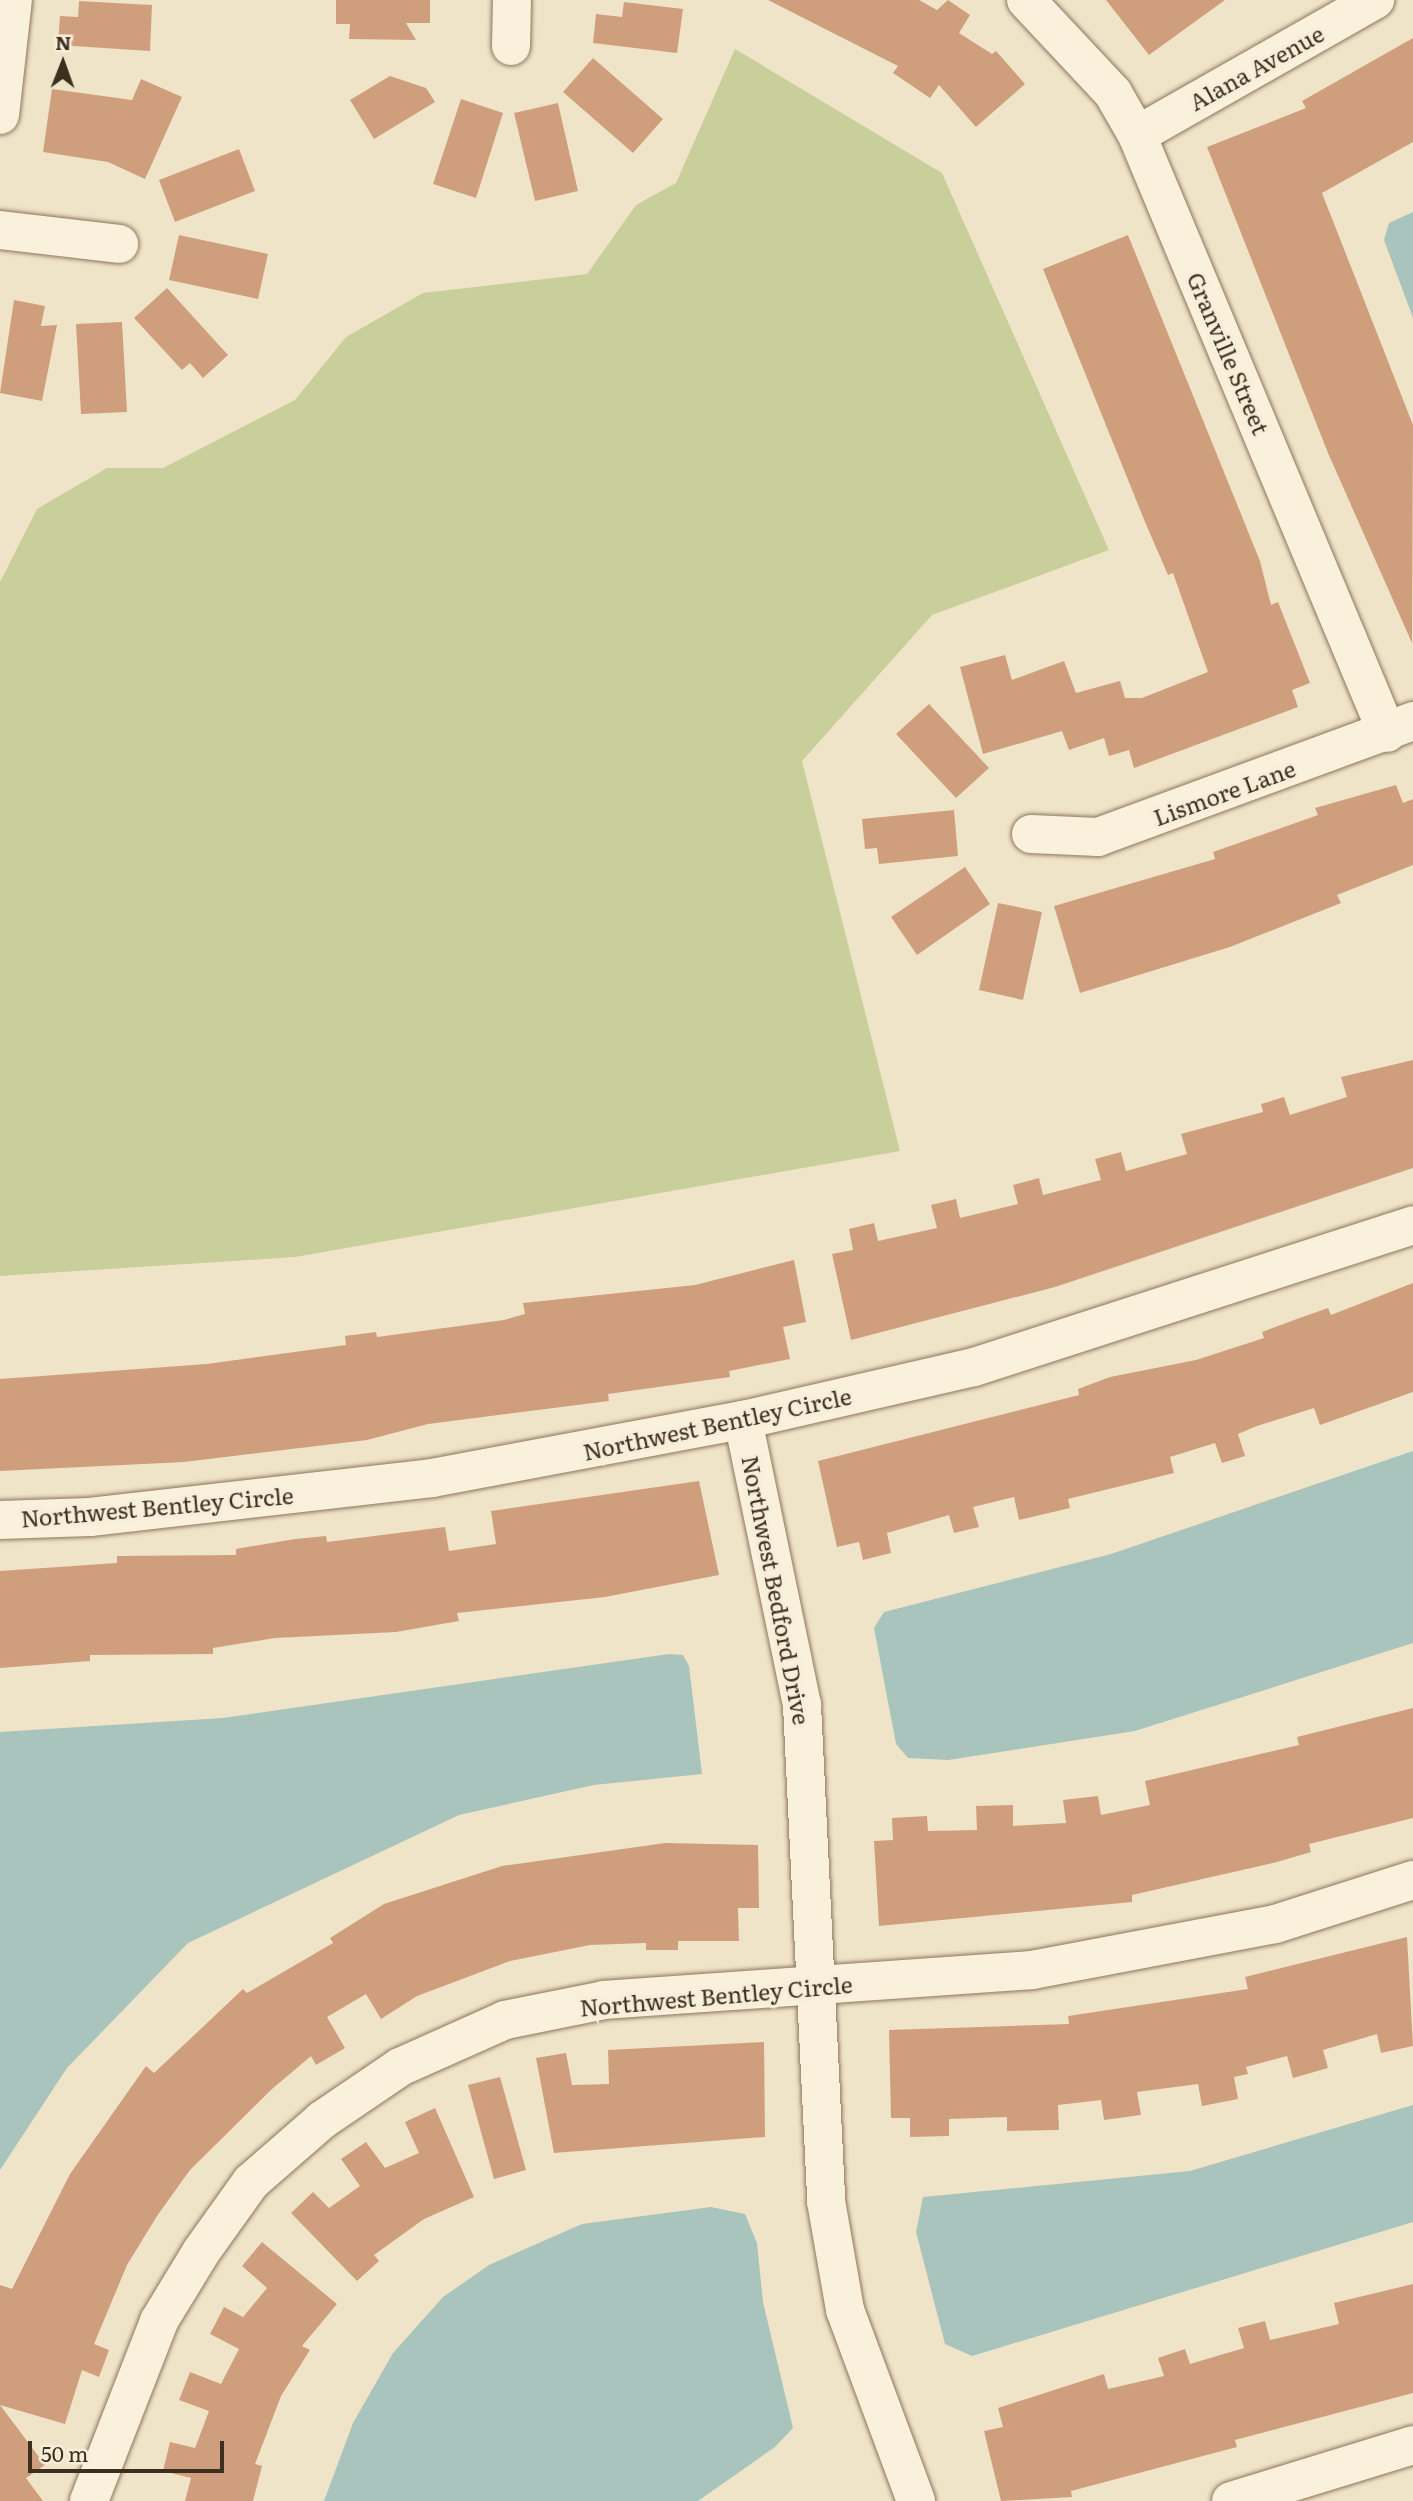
<!DOCTYPE html>
<style>
body{margin:0}
#map{position:relative;width:1413px;height:2501px;overflow:hidden;background:#f0e4c8;font-family:Literata,serif}
div>[style]{position:absolute}
.green>*{inset:0;background:#c9cf9b}
.water>*{inset:0;background:#a9c4bc}
.building>*{inset:0;background:#cf9f7d}
.roads{filter:drop-shadow(0 0 2px #8d765c) drop-shadow(0 0 2px #8d765c)}
.minor>*{height:38px;margin:-19px;padding:0 19px;transform-origin:19px;border-radius:19px;background:#faf1dc}
span{translate:-50% -50%;white-space:nowrap;text-align:center;line-height:1.15;-webkit-text-stroke:7px #f7eed8;paint-order:stroke}
.street-label{font-size:23px;color:#3d2e20}
.north{position:absolute;left:28px;top:28px;width:70px;height:70px;-webkit-text-stroke:5px #f7eed8;paint-order:stroke;rotate:1deg;font-size:19px;font-weight:700;line-height:28px;text-align:center;color:#3d2e20}
.north::after{content:'';display:block;margin:auto;width:24px;height:32px;background:#3d2e20;clip-path:polygon(50% 0,100% 100%,50% 72%,0 100%)}
.scale{position:absolute;left:28px;top:2441px;width:196px;height:32px;box-sizing:border-box;border:4px solid #3d2e20;border-top:0;padding-left:9px;font-size:21px;line-height:24px;white-space:nowrap;color:#3d2e20;-webkit-text-stroke:5px #f7eed8;paint-order:stroke}
</style>
<div id="map">
<div class="green">
<i style="clip-path:polygon(735px 49px,942px 173px,1109px 550px,932px 615px,802px 761px,900px 1151px,295px 1257px,0 1276px,0 582px,37px 509px,107px 468px,163px 468px,295px 400px,346px 337px,423px 293px,587px 274px,636px 205px,676px 183px)"></i>
</div>
<div class="water">
<i style="clip-path:polygon(1413px 212px,1413px 318px,1384px 240px,1389px 223px)"></i>
<i style="clip-path:polygon(1413px 1451px,1413px 1643px,1135px 1731px,948px 1760px,908px 1758px,896px 1744px,874px 1628px,884px 1612px,1111px 1554px)"></i>
<i style="clip-path:polygon(669px 1654px,683px 1655px,689px 1666px,702px 1774px,594px 1785px,459px 1815px,188px 1943px,67px 2068px,0 2170px,0 1732px,223px 1718px)"></i>
<i style="clip-path:polygon(1413px 2105px,1413px 2222px,972px 2356px,945px 2344px,916px 2232px,923px 2197px,1190px 2171px)"></i>
<i style="clip-path:polygon(711px 2207px,745px 2214px,757px 2243px,763px 2302px,793px 2428px,775px 2447px,698px 2501px,324px 2501px,353px 2423px,393px 2353px,443px 2297px,489px 2265px,582px 2224px)"></i>
</div>
<div class="building">
<i style="clip-path:polygon(336px 0,430px 0,430px 23px,406px 23px,416px 40px,349px 39px,350px 24px,336px 24px)"></i>
<i style="clip-path:polygon(768px 0,919px 0,937px 10px,948px 0,970px 15px,959px 33px,992px 54px,996px 51px,1025px 84px,976px 127px,939px 85px,930px 98px,893px 73px,898px 66px)"></i>
<i style="clip-path:polygon(1106px 0,1225px 0,1149px 55px)"></i>
<i style="clip-path:polygon(79px 1px,152px 5px,150px 51px,58px 45px,60px 16px,78px 17px)"></i>
<i style="clip-path:polygon(624px 2px,683px 9px,677px 53px,593px 43px,596px 14px,622px 17px)"></i>
<i style="clip-path:polygon(1413px 38px,1413px 142px,1322px 193px,1413px 425px,1412px 643px,1328px 453px,1207px 147px,1306px 108px,1302px 101px)"></i>
<i style="clip-path:polygon(593px 58px,663px 119px,633px 153px,563px 92px)"></i>
<i style="clip-path:polygon(390px 76px,426px 88px,435px 102px,374px 139px,350px 100px)"></i>
<i style="clip-path:polygon(141px 79px,182px 97px,145px 179px,108px 162px,43px 152px,52px 89px,132px 100px)"></i>
<i style="clip-path:polygon(461px 99px,503px 113px,476px 198px,433px 184px)"></i>
<i style="clip-path:polygon(558px 103px,578px 191px,535px 201px,514px 113px)"></i>
<i style="clip-path:polygon(239px 149px,255px 191px,175px 222px,159px 180px)"></i>
<i style="clip-path:polygon(179px 235px,268px 254px,258px 299px,169px 280px)"></i>
<i style="clip-path:polygon(1128px 235px,1260px 561px,1271px 605px,1278px 602px,1310px 683px,1292px 690px,1298px 707px,1134px 768px,1129px 750px,1109px 756px,1104px 738px,1069px 750px,1062px 731px,983px 754px,960px 667px,1005px 655px,1012px 680px,1064px 661px,1076px 693px,1120px 681px,1125px 698px,1142px 698px,1208px 672px,1173px 573px,1168px 575px,1145px 522px,1043px 269px)"></i>
<i style="clip-path:polygon(167px 288px,228px 355px,203px 378px,190px 363px,182px 370px,134px 318px)"></i>
<i style="clip-path:polygon(14px 300px,45px 306px,41px 326px,57px 325px,42px 401px,0 393px)"></i>
<i style="clip-path:polygon(122px 322px,127px 412px,81px 414px,76px 324px)"></i>
<i style="clip-path:polygon(929px 704px,989px 768px,956px 798px,896px 734px)"></i>
<i style="clip-path:polygon(1396px 785px,1403px 803px,1413px 799px,1413px 865px,1337px 895px,1341px 903px,1230px 947px,1080px 993px,1054px 906px,1215px 859px,1213px 852px,1318px 815px,1315px 808px)"></i>
<i style="clip-path:polygon(954px 810px,958px 856px,879px 864px,877px 848px,865px 849px,862px 819px)"></i>
<i style="clip-path:polygon(965px 867px,990px 904px,917px 955px,891px 917px)"></i>
<i style="clip-path:polygon(998px 903px,1042px 912px,1023px 1000px,979px 990px)"></i>
<i style="clip-path:polygon(1413px 1060px,1413px 1168px,1055px 1287px,851px 1340px,832px 1254px,853px 1250px,849px 1229px,874px 1223px,878px 1241px,937px 1228px,931px 1205px,956px 1199px,960px 1218px,1018px 1204px,1013px 1185px,1039px 1178px,1043px 1195px,1101px 1180px,1095px 1159px,1121px 1152px,1126px 1171px,1187px 1154px,1181px 1134px,1263px 1112px,1261px 1104px,1284px 1097px,1290px 1115px,1347px 1097px,1341px 1077px)"></i>
<i style="clip-path:polygon(794px 1260px,806px 1322px,783px 1327px,790px 1359px,729px 1371px,730px 1377px,608px 1394px,609px 1401px,428px 1424px,367px 1440px,184px 1462px,0 1471px,0 1379px,207px 1364px,346px 1345px,345px 1336px,376px 1332px,377px 1337px,504px 1320px,525px 1314px,523px 1303px,695px 1285px)"></i>
<i style="clip-path:polygon(1413px 1283px,1413px 1392px,1320px 1425px,1314px 1408px,1257px 1426px,1238px 1434px,1245px 1456px,1222px 1463px,1215px 1443px,1170px 1457px,1174px 1473px,1068px 1499px,1070px 1508px,1019px 1520px,1014px 1497px,973px 1507px,979px 1527px,954px 1533px,949px 1515px,887px 1533px,891px 1553px,863px 1560px,859px 1542px,837px 1547px,818px 1461px,1079px 1395px,1078px 1389px,1110px 1377px,1196px 1360px,1264px 1338px,1262px 1332px,1294px 1320px,1328px 1308px,1331px 1315px)"></i>
<i style="clip-path:polygon(699px 1481px,719px 1575px,605px 1597px,457px 1613px,459px 1621px,396px 1632px,275px 1638px,213px 1648px,213px 1654px,90px 1655px,90px 1661px,0 1668px,0 1571px,117px 1563px,117px 1556px,236px 1555px,236px 1549px,295px 1539px,326px 1536px,327px 1542px,445px 1527px,449px 1551px,496px 1544px,491px 1511px)"></i>
<i style="clip-path:polygon(1413px 1708px,1413px 1818px,1309px 1844px,1311px 1852px,1277px 1862px,1132px 1895px,1132px 1902px,879px 1926px,874px 1841px,893px 1840px,892px 1818px,927px 1816px,928px 1831px,977px 1830px,976px 1806px,1013px 1805px,1013px 1826px,1066px 1823px,1063px 1800px,1098px 1796px,1101px 1815px,1150px 1805px,1145px 1781px,1299px 1745px,1297px 1737px)"></i>
<i style="clip-path:polygon(665px 1843px,758px 1845px,759px 1908px,738px 1908px,739px 1941px,678px 1941px,678px 1950px,646px 1950px,646px 1943px,590px 1945px,510px 1961px,417px 1996px,381px 2019px,366px 1994px,327px 2017px,345px 2048px,316px 2065px,311px 2056px,272px 2089px,190px 2170px,157px 2216px,127px 2265px,94px 2344px,109px 2350px,99px 2377px,82px 2370px,65px 2424px,0 2405px,0 2285px,12px 2289px,70px 2174px,146px 2066px,154px 2073px,243px 1989px,247px 1993px,333px 1943px,330px 1938px,384px 1904px,502px 1866px)"></i>
<i style="clip-path:polygon(1407px 1937px,1413px 2046px,1381px 2053px,1377px 2034px,1323px 2050px,1328px 2068px,1293px 2078px,1287px 2056px,1246px 2067px,1248px 2074px,1234px 2077px,1238px 2099px,1202px 2106px,1198px 2084px,1137px 2092px,1141px 2115px,1104px 2120px,1101px 2100px,1058px 2105px,1059px 2130px,1007px 2131px,1007px 2117px,949px 2119px,949px 2136px,910px 2137px,910px 2118px,891px 2118px,889px 2030px,1069px 2024px,1068px 2016px,1248px 1989px,1245px 1977px)"></i>
<i style="clip-path:polygon(764px 2042px,765px 2137px,554px 2153px,536px 2058px,566px 2053px,572px 2085px,609px 2084px,608px 2050px)"></i>
<i style="clip-path:polygon(500px 2077px,526px 2170px,494px 2179px,468px 2085px)"></i>
<i style="clip-path:polygon(435px 2108px,474px 2197px,424px 2219px,374px 2255px,379px 2261px,357px 2281px,291px 2213px,313px 2192px,329px 2208px,360px 2186px,341px 2159px,366px 2142px,385px 2168px,419px 2153px,405px 2122px)"></i>
<i style="clip-path:polygon(262px 2242px,337px 2304px,302px 2346px,310px 2350px,281px 2396px,255px 2464px,262px 2466px,253px 2501px,185px 2501px,191px 2478px,163px 2471px,170px 2442px,195px 2448px,209px 2411px,179px 2400px,190px 2372px,221px 2384px,239px 2349px,210px 2334px,224px 2307px,243px 2317px,267px 2288px,242px 2266px)"></i>
<i style="clip-path:polygon(1413px 2284px,1413px 2393px,1235px 2440px,1237px 2447px,1071px 2491px,1072px 2497px,1001px 2501px,984px 2431px,1003px 2427px,998px 2408px,1104px 2374px,1108px 2389px,1164px 2376px,1158px 2358px,1185px 2349px,1190px 2364px,1244px 2348px,1238px 2328px,1265px 2321px,1270px 2340px,1339px 2324px,1334px 2303px)"></i>
<i style="clip-path:polygon(0 2405px,45px 2465px,26px 2478px,43px 2501px,0 2501px)"></i>
</div>
<div class="roads">
<div class="minor">
<i style="left:1026px;top:0;width:127px;rotate:46.9deg"></i>
<i style="left:1113px;top:93px;width:48px;rotate:60.3deg"></i>
<i style="left:1137px;top:135px;width:648px;rotate:67.31deg"></i>
<i style="left:511px;top:46px;width:46px;rotate:-88.8deg"></i>
<i style="left:0;top:115px;width:116px;rotate:-83.6deg"></i>
<i style="left:1137px;top:135px;width:274px;rotate:-29.6deg"></i>
<i style="left:0;top:230px;width:120px;rotate:6.7deg"></i>
<i style="left:1031px;top:834px;width:67px;rotate:2.6deg"></i>
<i style="left:1098px;top:837px;width:336px;rotate:-20.2deg"></i>
<i style="left:743px;top:1420px;width:291px;rotate:78.3deg"></i>
<i style="left:802px;top:1705px;width:497px;rotate:87.2deg"></i>
<i style="left:826px;top:2201px;width:111px;rotate:80.1deg"></i>
<i style="left:845px;top:2310px;width:204px;rotate:69.6deg"></i>
<i style="left:0;top:1520px;width:90px;rotate:-1.9deg"></i>
<i style="left:90px;top:1517px;width:344px;rotate:-6.5deg"></i>
<i style="left:432px;top:1478px;width:316px;rotate:-10.6deg"></i>
<i style="left:743px;top:1420px;width:237px;rotate:-12.9deg"></i>
<i style="left:974px;top:1367px;width:461px;rotate:-17.9deg"></i>
<i style="left:89px;top:2501px;width:193px;rotate:-68.7deg"></i>
<i style="left:159px;top:2321px;width:81px;rotate:-58.7deg"></i>
<i style="left:201px;top:2252px;width:86px;rotate:-54.5deg"></i>
<i style="left:251px;top:2182px;width:94px;rotate:-41.1deg"></i>
<i style="left:322px;top:2120px;width:94px;rotate:-34.2deg"></i>
<i style="left:400px;top:2067px;width:115px;rotate:-24.1deg"></i>
<i style="left:505px;top:2020px;width:101px;rotate:-11.4deg"></i>
<i style="left:604px;top:2000px;width:429px;rotate:-4deg"></i>
<i style="left:1032px;top:1970px;width:247px;rotate:-10.7deg"></i>
<i style="left:1275px;top:1924px;width:145px;rotate:-17.7deg"></i>
<i style="left:1231px;top:2501px;width:190px;rotate:-17.1deg"></i>
</div>
</div>
<div class="street-label">
<span style="left:1256px;top:67px;rotate:-29deg">Alana Avenue</span>
<span style="left:1229px;top:353px;rotate:67deg">Granville Street</span>
<span style="left:1224px;top:792px;rotate:-20deg">Lismore Lane</span>
<span style="left:717px;top:1423px;rotate:-12deg">Northwest Bentley Circle</span>
<span style="left:157px;top:1506px;rotate:-5deg">Northwest Bentley Circle</span>
<span style="left:777px;top:1590px;rotate:79deg">Northwest Bedford Drive</span>
<span style="left:716px;top:1995px;rotate:-5deg">Northwest Bentley Circle</span>
</div>
<div class="north">N</div>
<div class="scale">50 m</div>
</div>
